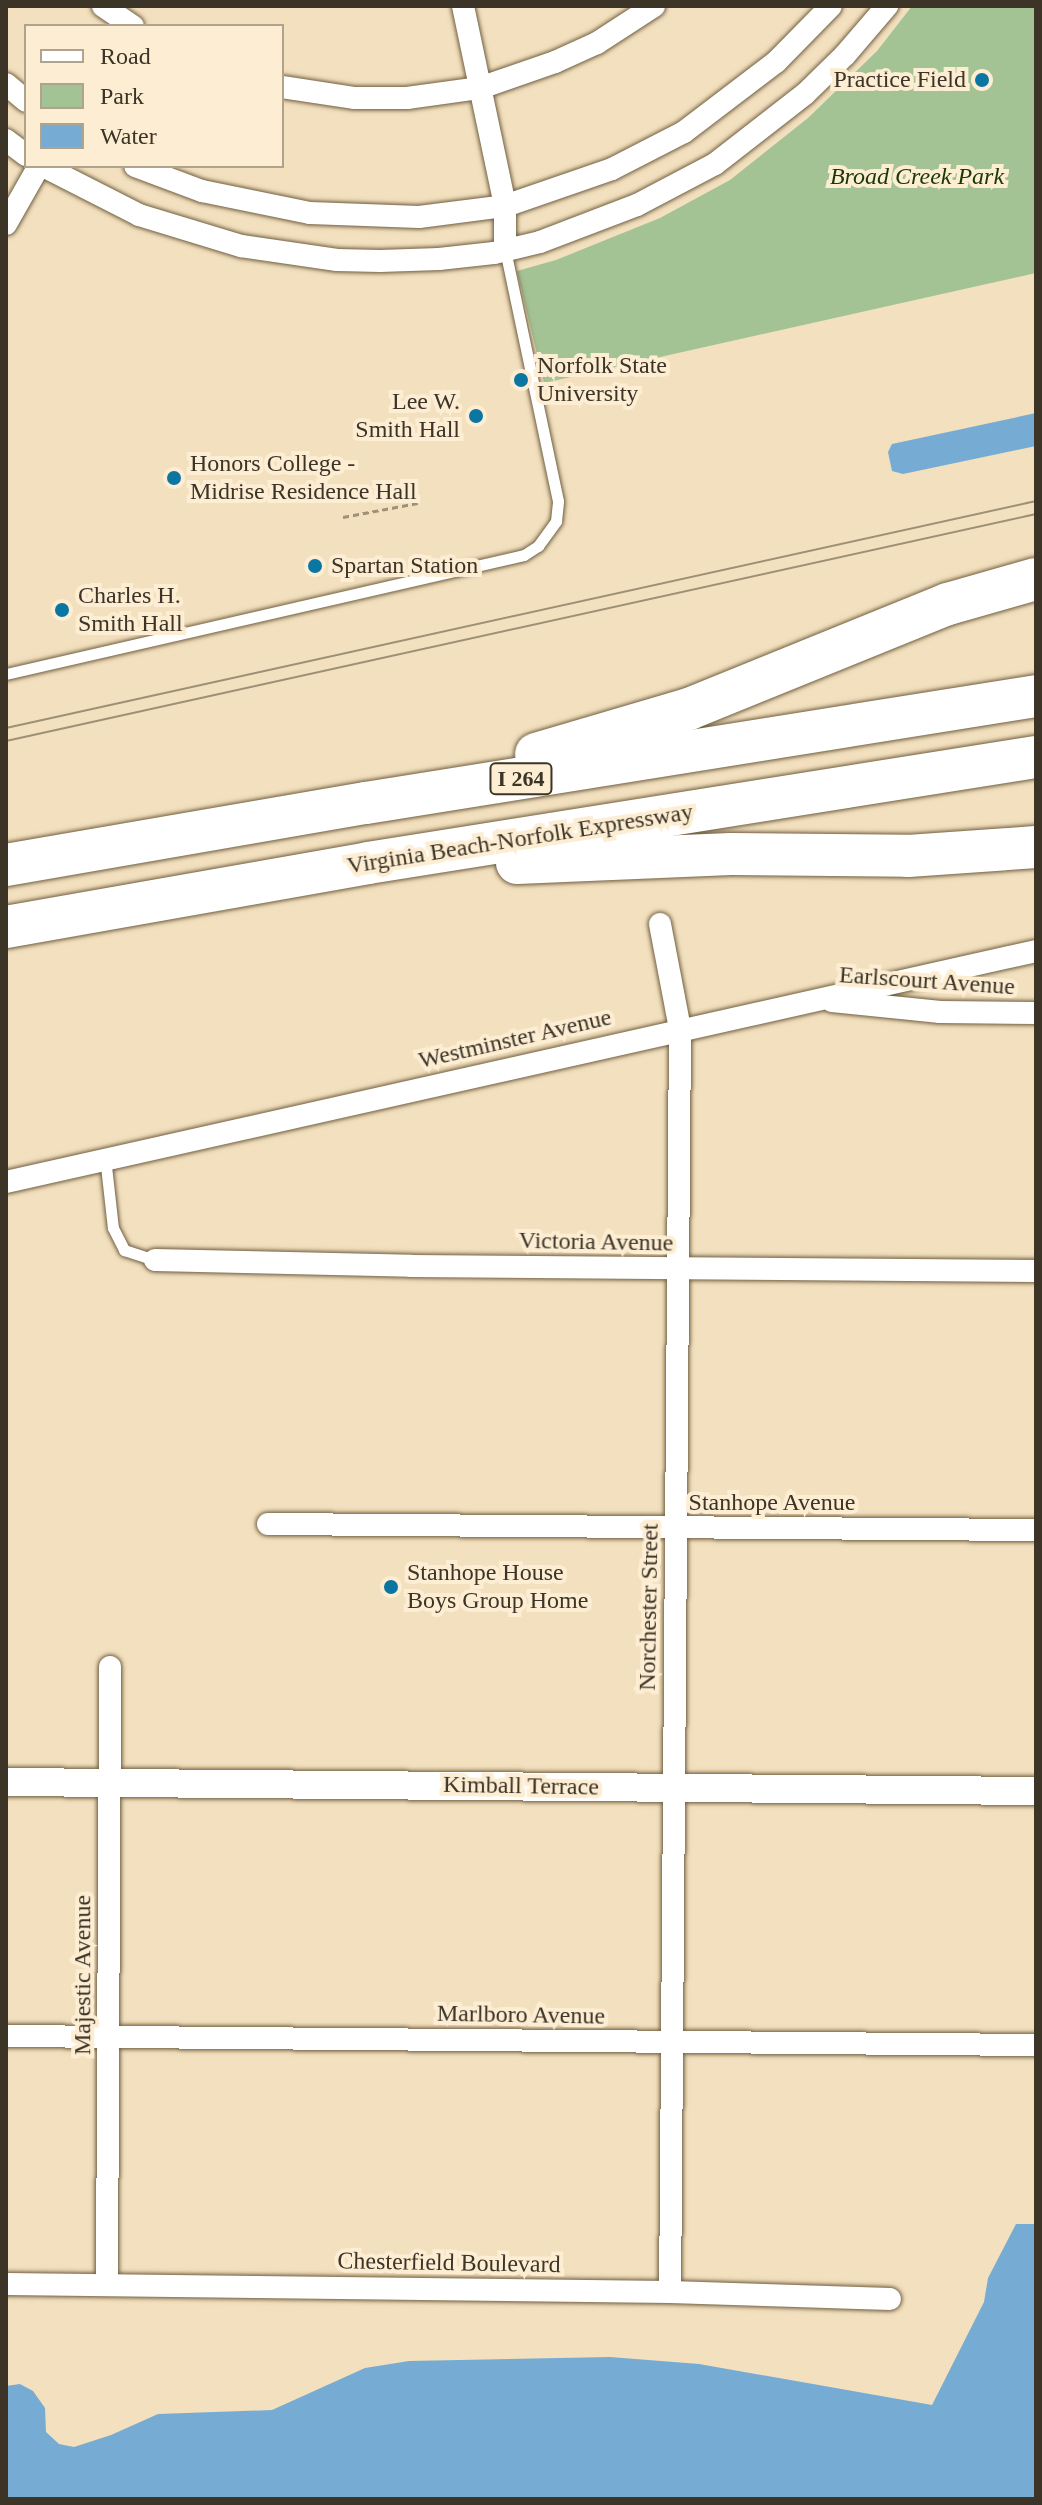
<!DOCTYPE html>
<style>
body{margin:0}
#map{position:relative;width:1042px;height:2505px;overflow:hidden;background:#f3e0be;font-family:"Times New Roman",serif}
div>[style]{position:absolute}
.green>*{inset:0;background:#a3c394}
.water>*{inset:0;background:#76acd4}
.path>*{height:3px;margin-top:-1.5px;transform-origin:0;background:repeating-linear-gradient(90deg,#9e9178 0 6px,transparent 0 10px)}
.roads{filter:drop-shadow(0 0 2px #705f41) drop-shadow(0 0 2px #705f41)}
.service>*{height:11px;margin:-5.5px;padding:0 5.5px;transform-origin:5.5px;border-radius:5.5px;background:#fff}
.minor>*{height:22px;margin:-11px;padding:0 11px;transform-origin:11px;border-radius:11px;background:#fff}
.tertiary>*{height:28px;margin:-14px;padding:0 14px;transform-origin:14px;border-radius:14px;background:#fff}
.motorway>*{height:42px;margin:-21px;padding:0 21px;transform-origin:21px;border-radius:21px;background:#fff}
.tram>*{height:2px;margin:-1px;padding:0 1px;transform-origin:1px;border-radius:1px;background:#9d9077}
.dots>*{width:22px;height:22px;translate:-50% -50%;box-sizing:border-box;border:4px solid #fdedd3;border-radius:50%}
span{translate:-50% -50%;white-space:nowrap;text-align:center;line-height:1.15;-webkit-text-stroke:8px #fdedd3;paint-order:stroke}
.shield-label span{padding:2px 6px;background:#fdedd3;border:2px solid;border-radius:6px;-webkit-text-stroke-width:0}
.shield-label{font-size:22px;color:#3b3427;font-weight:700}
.poi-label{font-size:24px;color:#3b3427}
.right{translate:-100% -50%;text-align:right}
.left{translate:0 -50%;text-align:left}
.park-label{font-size:24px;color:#193902;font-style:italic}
.street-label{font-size:24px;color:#3b3427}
.frame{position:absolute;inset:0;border:8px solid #3b3427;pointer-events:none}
.legend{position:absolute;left:24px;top:24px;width:260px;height:144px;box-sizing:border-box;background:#fdedd3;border:2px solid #afa38e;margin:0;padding:10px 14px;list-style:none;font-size:24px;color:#3b3427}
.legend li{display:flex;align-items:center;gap:16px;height:40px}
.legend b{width:40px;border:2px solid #afa38e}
</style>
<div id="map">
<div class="green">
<i style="clip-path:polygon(912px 6px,1036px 6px,1036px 273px,544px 383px,517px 271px,556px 260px,660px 218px,730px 180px,808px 118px,877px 51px)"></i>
</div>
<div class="water">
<i style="clip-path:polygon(1036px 413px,1036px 446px,903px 474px,892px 471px,888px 452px,892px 444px)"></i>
<i style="clip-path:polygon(1016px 2224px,1036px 2224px,1036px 2499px,6px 2499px,6px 2386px,20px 2384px,33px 2391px,45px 2408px,46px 2432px,59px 2444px,74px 2447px,111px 2435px,158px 2414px,272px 2410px,365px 2368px,409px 2361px,610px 2357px,699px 2364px,932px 2405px,984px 2302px,988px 2278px)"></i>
</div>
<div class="path">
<i style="left:343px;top:517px;width:76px;rotate:-10.6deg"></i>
</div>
<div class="roads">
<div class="service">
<i style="left:6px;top:674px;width:531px;rotate:-12.94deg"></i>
<i style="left:524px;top:555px;width:17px;rotate:-33deg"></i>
<i style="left:538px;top:546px;width:31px;rotate:-54deg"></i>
<i style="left:556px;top:521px;width:20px;rotate:-84deg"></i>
<i style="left:558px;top:501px;width:257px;rotate:-101.9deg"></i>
<i style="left:105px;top:1157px;width:71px;rotate:83.6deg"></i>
<i style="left:113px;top:1228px;width:25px;rotate:63deg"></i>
<i style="left:124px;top:1250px;width:33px;rotate:18deg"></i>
</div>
<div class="minor">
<i style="left:103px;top:6px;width:36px;rotate:34deg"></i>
<i style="left:463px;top:6px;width:204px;rotate:78.1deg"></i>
<i style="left:505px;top:206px;width:44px;rotate:90deg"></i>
<i style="left:6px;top:84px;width:26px;rotate:40deg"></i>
<i style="left:282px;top:87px;width:74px;rotate:8.6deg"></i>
<i style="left:355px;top:98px;width:52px"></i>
<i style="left:407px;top:98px;width:74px;rotate:-7.8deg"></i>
<i style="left:480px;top:88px;width:79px;rotate:-19.1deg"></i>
<i style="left:555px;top:62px;width:46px;rotate:-24.3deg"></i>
<i style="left:597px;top:43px;width:68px;rotate:-33deg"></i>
<i style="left:6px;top:140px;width:25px;rotate:37deg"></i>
<i style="left:43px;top:166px;width:108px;rotate:27deg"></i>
<i style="left:139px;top:215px;width:107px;rotate:16.9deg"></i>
<i style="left:241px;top:246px;width:97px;rotate:8.3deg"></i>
<i style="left:337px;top:260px;width:43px;rotate:1.3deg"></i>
<i style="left:380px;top:261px;width:59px;rotate:-1.9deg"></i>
<i style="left:439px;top:259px;width:55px;rotate:-6.2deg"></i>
<i style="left:494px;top:253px;width:47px;rotate:-13.4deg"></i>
<i style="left:540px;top:242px;width:104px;rotate:-20.9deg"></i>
<i style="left:637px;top:205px;width:88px;rotate:-27.7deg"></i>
<i style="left:715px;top:164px;width:114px;rotate:-37.9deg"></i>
<i style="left:805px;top:94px;width:56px;rotate:-44.3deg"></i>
<i style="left:845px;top:55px;width:65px;rotate:-49.4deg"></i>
<i style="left:135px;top:166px;width:72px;rotate:20.5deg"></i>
<i style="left:202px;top:191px;width:110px;rotate:11.5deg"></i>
<i style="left:310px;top:213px;width:109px;rotate:2.1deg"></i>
<i style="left:419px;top:217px;width:87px;rotate:-7.3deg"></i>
<i style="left:505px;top:206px;width:113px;rotate:-19.1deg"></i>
<i style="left:612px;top:169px;width:81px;rotate:-27.2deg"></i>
<i style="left:684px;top:132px;width:116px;rotate:-37.3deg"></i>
<i style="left:776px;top:62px;width:78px;rotate:-45.5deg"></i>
<i style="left:6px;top:224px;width:67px;rotate:-60.4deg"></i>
<i style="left:660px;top:924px;width:107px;rotate:79.2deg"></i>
<i style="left:680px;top:1029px;width:1263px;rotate:90.45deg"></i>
<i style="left:832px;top:1001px;width:109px;rotate:5.8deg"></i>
<i style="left:940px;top:1012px;width:96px;rotate:0.6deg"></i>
<i style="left:6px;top:1182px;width:1056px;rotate:-12.64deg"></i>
<i style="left:155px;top:1260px;width:256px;rotate:1.3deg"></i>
<i style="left:411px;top:1266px;width:625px;rotate:0.46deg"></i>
<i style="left:268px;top:1524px;width:768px;rotate:0.45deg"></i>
<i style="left:6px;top:2036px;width:1030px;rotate:0.5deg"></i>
<i style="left:6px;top:2284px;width:664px;rotate:0.69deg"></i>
<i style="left:670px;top:2292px;width:220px;rotate:1.8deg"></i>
<i style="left:107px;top:2284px;width:617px;rotate:-89.72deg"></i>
</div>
<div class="tertiary">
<i style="left:6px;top:1782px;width:1030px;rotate:0.5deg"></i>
</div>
<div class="motorway">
<i style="left:536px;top:754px;width:159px;rotate:-16.4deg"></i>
<i style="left:689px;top:709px;width:279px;rotate:-22.1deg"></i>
<i style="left:948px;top:604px;width:91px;rotate:-15.9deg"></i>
<i style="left:517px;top:863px;width:214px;rotate:-2.4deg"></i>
<i style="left:731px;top:854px;width:177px;rotate:0.6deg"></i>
<i style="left:908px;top:856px;width:128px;rotate:-4deg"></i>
<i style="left:6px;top:865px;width:365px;rotate:-9.8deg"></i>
<i style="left:366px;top:803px;width:678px;rotate:-9.07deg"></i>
<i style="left:6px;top:927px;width:368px;rotate:-10deg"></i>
<i style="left:368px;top:863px;width:676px;rotate:-9.02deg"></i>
</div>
</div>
<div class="tram">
<i style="left:6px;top:728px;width:1055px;rotate:-12.43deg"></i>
<i style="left:6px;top:741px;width:1055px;rotate:-12.43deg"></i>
</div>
<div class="dots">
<i style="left:982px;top:80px;background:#0a76a1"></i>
<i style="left:521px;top:380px;background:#0a76a1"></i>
<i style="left:476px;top:416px;background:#0a76a1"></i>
<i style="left:174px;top:478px;background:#0a76a1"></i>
<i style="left:315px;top:566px;background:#0a76a1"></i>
<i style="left:62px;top:610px;background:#0a76a1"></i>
<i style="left:391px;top:1587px;background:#0a76a1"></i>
</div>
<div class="shield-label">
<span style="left:521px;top:779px">I 264</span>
</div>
<div class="poi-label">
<span class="right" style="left:966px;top:80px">Practice Field</span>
<span class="left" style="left:537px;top:380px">Norfolk State<br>University</span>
<span class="right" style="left:460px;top:416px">Lee W.<br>Smith Hall</span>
<span class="left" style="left:190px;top:478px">Honors College -<br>Midrise Residence Hall</span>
<span class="left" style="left:331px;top:566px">Spartan Station</span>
<span class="left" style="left:78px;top:610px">Charles H.<br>Smith Hall</span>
<span class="left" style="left:407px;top:1587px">Stanhope House<br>Boys Group Home</span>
</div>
<div class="park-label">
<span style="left:917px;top:177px">Broad Creek Park</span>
</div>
<div class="street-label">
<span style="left:520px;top:839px;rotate:-9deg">Virginia Beach-Norfolk Expressway</span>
<span style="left:927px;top:981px;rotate:4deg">Earlscourt Avenue</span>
<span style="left:515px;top:1039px;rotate:-13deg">Westminster Avenue</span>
<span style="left:596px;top:1242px;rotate:1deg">Victoria Avenue</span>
<span style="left:772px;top:1503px">Stanhope Avenue</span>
<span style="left:649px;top:1607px;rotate:-89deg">Norchester Street</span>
<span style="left:521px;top:1786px;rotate:1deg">Kimball Terrace</span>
<span style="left:83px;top:1975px;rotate:-90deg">Majestic Avenue</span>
<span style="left:521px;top:2015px;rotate:1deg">Marlboro Avenue</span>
<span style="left:449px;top:2263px;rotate:1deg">Chesterfield Boulevard</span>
</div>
<div class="frame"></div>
<ul class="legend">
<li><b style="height:10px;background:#fff"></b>Road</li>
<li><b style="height:22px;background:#a3c394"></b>Park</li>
<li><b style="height:22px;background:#76acd4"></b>Water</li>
</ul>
</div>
